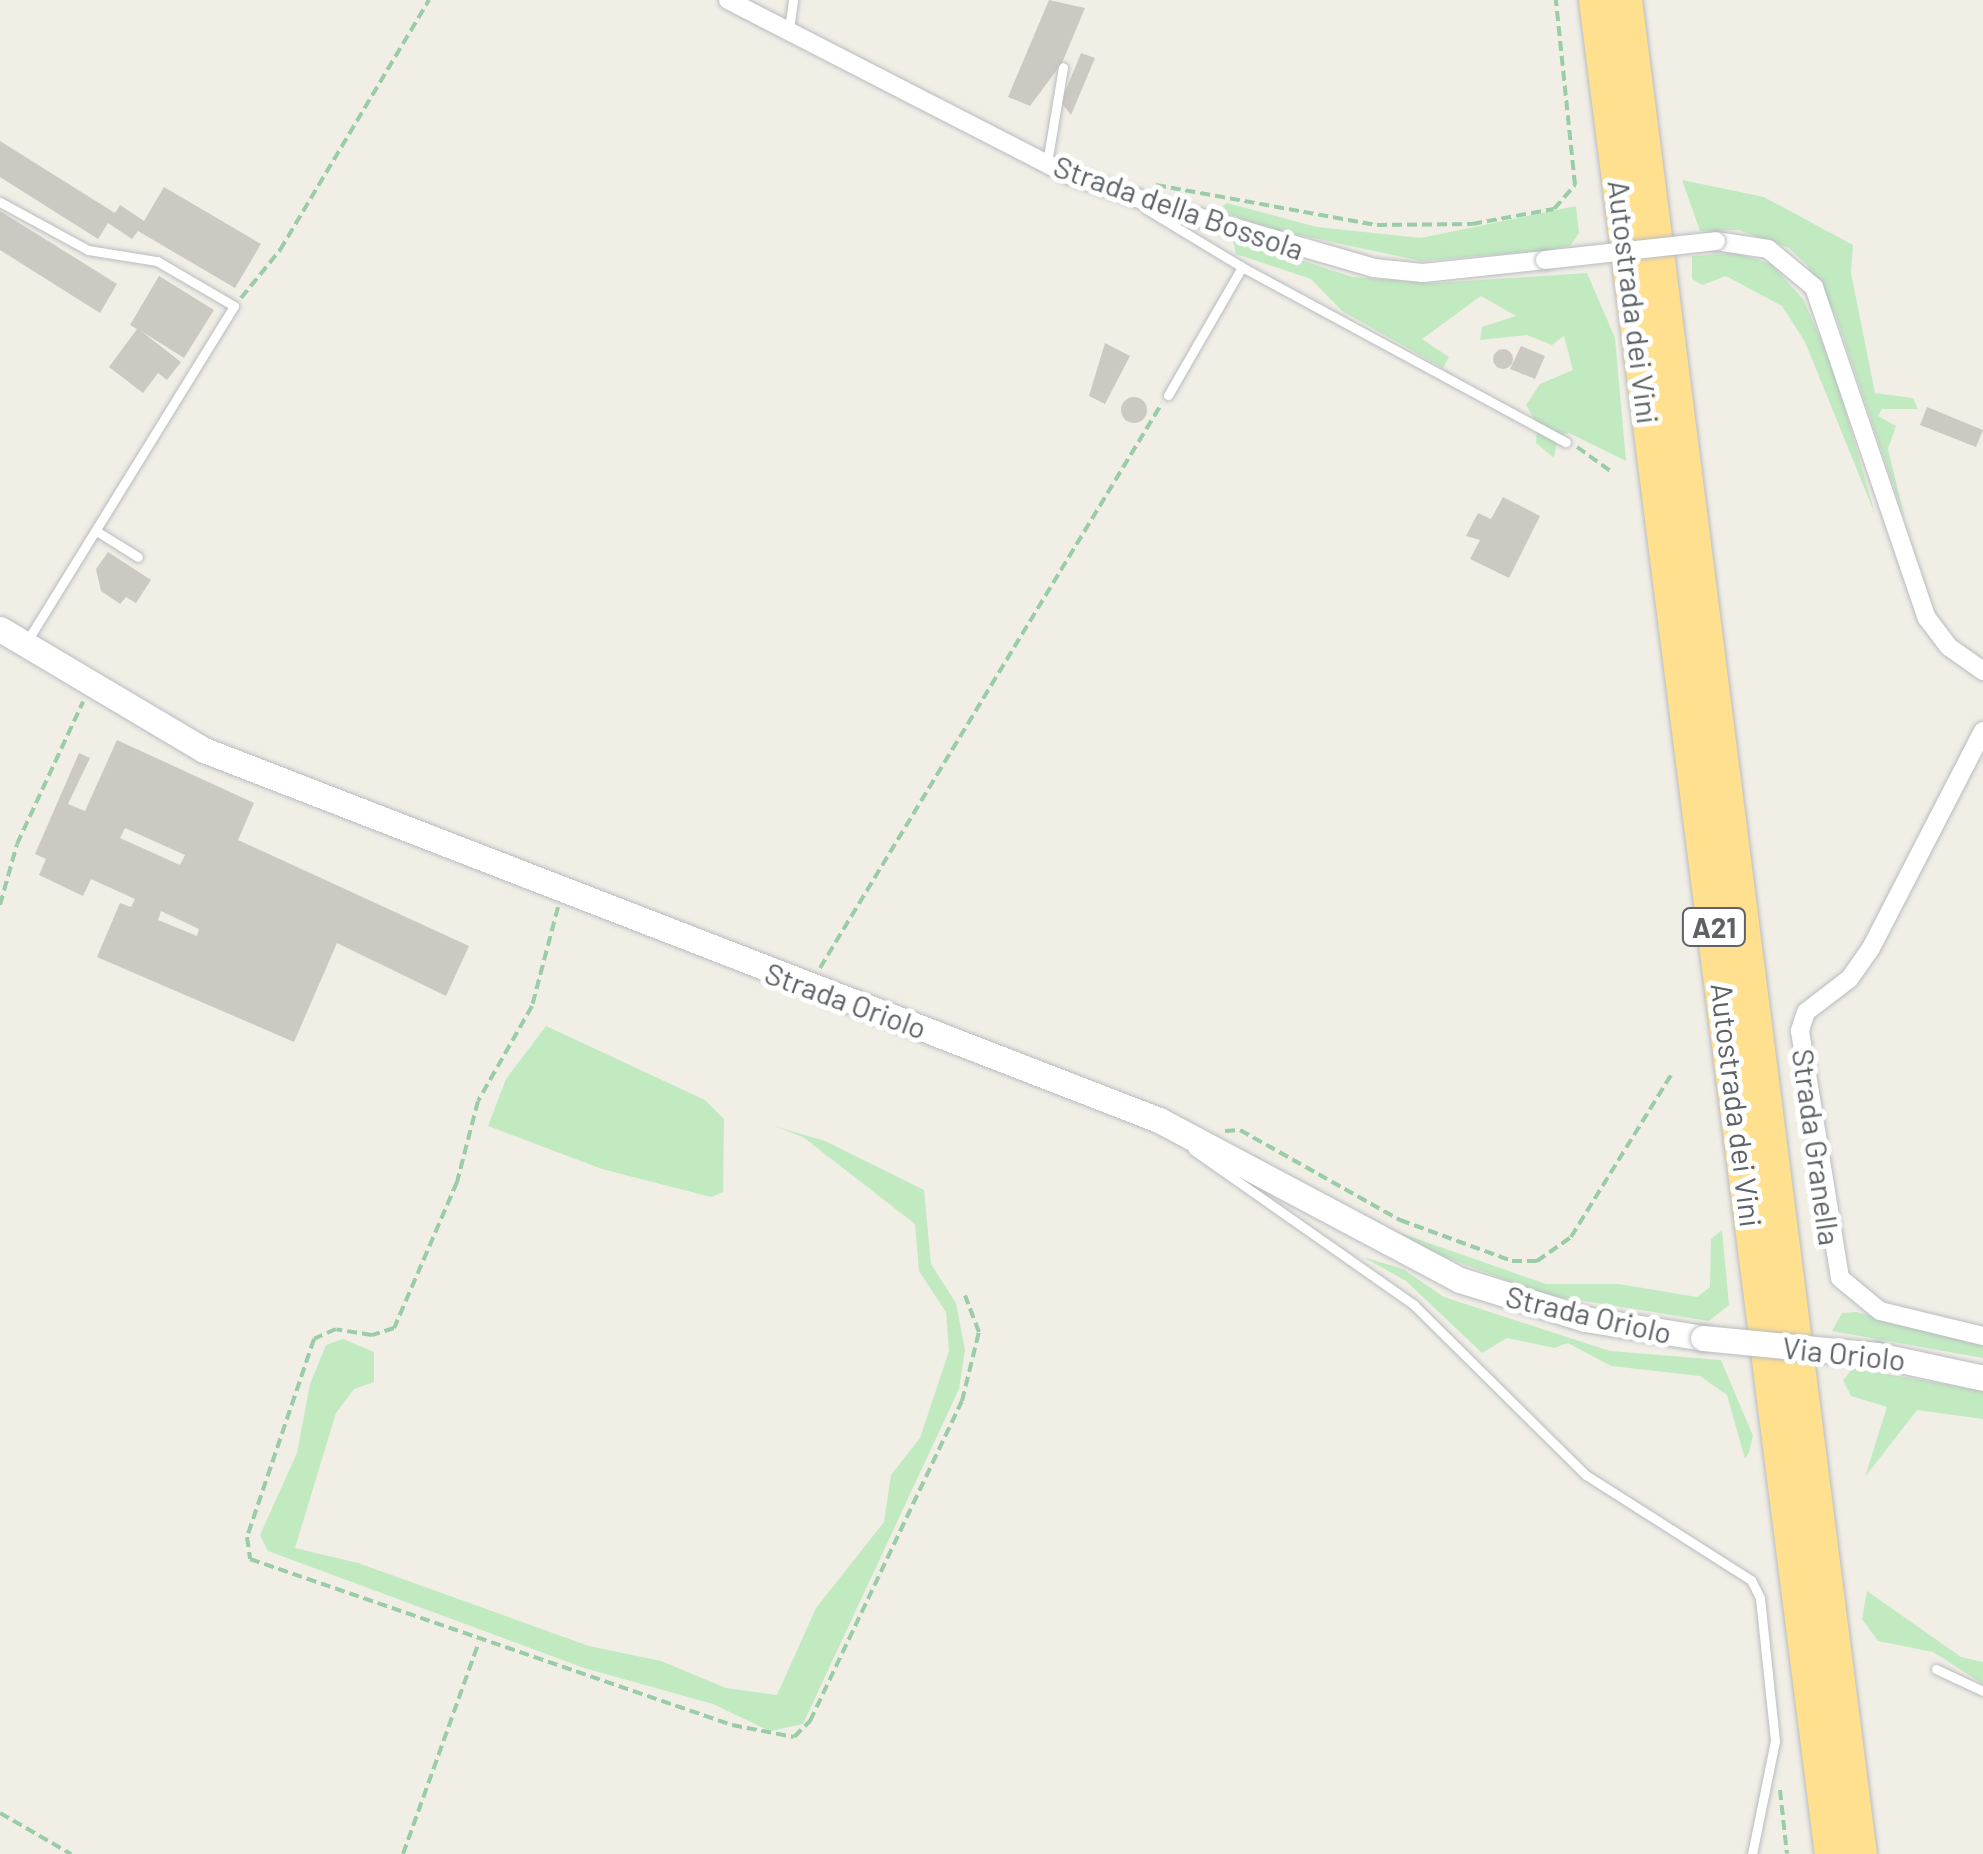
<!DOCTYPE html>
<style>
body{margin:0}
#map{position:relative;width:1983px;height:1854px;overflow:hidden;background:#f1eee6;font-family:Barlow,sans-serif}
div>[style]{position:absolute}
.green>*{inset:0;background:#c2eac1}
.building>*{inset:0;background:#ccc9c3}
.round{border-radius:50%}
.path>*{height:4px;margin-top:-2px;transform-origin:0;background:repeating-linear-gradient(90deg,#99cca7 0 10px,transparent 0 15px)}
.roads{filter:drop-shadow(0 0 2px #b8bcc0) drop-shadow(0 0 2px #b8bcc0)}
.lane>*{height:9px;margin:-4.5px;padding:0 4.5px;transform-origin:4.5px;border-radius:4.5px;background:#fff}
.street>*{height:18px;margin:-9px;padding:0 9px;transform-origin:9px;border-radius:9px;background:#fff}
.secondary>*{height:25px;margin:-12.5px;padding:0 12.5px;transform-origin:12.5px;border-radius:12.5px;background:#fff}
.highway>*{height:32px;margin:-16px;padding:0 16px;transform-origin:16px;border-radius:16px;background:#ffe08f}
.bridges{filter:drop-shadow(0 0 2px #b8bcc0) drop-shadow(0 0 2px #b8bcc0)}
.street-bridge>*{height:18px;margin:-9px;padding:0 9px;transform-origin:9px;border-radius:9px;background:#fff}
.secondary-bridge>*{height:25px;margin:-12.5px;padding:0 12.5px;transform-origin:12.5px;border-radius:12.5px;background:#fff}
span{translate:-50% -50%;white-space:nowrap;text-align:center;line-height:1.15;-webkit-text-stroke:10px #fff;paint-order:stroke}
.shield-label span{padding:2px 8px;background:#fff;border:2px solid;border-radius:8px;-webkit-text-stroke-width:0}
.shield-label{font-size:28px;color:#5d6267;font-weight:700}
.street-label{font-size:30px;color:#5d6267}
</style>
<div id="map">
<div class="green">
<i style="clip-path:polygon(1682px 180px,1764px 197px,1853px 245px,1851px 273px,1875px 393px,1913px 398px,1918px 409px,1882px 409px,1878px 416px,1896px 426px,1888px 449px,1905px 520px,1836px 316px,1807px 265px,1789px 248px,1738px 230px,1700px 231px)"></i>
<i style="clip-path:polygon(1227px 203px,1317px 227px,1421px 238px,1576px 206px,1579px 233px,1570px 246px,1549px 250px,1421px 261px,1271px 229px,1218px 210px)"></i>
<i style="clip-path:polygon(1232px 237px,1352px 277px,1435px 283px,1587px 273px,1615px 338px,1626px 461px,1569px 433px,1558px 435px,1554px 458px,1536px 443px,1537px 423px,1526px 405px,1540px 384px,1573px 370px,1564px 336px,1552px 345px,1527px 335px,1480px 340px,1482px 327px,1516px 316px,1481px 296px,1422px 339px,1449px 357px,1443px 368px,1342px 311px,1311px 279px,1236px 254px)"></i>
<i style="clip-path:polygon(1736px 253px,1771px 264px,1803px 299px,1833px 367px,1875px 514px,1805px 342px,1782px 306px,1726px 276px,1702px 285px,1692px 279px,1692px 256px)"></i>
<i style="clip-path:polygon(546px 1026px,705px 1100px,724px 1119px,723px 1192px,711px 1197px,602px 1169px,488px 1126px,506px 1079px)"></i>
<i style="clip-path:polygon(774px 1126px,825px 1141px,924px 1190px,931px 1264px,956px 1303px,965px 1350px,959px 1389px,803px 1724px,770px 1731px,713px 1704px,584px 1668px,268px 1551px,260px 1535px,297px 1453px,310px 1384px,326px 1345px,343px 1339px,374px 1352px,374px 1382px,354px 1389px,336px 1413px,295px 1548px,358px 1563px,589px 1646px,661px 1661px,726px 1688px,777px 1695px,816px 1608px,884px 1522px,891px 1475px,920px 1438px,949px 1351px,946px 1312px,919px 1271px,915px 1224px,803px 1137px)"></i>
<i style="clip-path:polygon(1386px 1228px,1546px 1284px,1619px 1284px,1697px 1297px,1710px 1287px,1711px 1239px,1722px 1230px,1729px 1305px,1709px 1321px,1547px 1295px,1407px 1243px)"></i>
<i style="clip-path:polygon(1363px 1257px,1403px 1269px,1444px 1297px,1610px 1351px,1721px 1360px,1753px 1436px,1749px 1452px,1745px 1459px,1727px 1395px,1700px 1376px,1611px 1366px,1568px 1343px,1554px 1348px,1507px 1338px,1482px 1353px,1406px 1281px)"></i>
<i style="clip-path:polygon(1856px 1312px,1974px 1341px,1983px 1345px,1983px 1358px,1832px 1331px,1842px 1313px)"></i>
<i style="clip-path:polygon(1853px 1368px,1983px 1391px,1983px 1419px,1917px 1410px,1865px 1477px,1887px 1407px,1851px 1396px,1843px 1380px)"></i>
<i style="clip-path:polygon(1867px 1591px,1961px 1657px,1983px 1662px,1983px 1684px,1933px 1652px,1878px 1641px,1862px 1619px)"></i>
</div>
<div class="building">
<i style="clip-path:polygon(1049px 0,1085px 8px,1062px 63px,1030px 106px,1008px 97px)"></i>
<i style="clip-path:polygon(1081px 53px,1095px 58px,1071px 115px,1061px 102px)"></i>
<i style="clip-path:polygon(0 141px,115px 213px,120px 205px,144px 221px,164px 187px,261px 244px,235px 288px,138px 231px,132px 239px,108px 223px,98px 239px,0 177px)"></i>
<i style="clip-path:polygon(0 211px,117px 284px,100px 313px,0 250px)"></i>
<i style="clip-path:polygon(159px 276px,214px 310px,184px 358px,141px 331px,181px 362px,167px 380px,158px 373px,143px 393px,109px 367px,137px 329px,130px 325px)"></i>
<i style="clip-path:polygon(1105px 343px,1130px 356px,1105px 404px,1089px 396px)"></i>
<i style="clip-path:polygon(1521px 346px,1545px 356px,1535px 379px,1510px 369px)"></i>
<i class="round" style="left:1493px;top:349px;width:20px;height:20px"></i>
<i class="round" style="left:1121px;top:397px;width:26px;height:26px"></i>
<i style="clip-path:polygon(1927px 407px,1983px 430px,1976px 447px,1920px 425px)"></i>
<i style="clip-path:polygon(1503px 497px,1540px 516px,1509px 578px,1470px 559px,1480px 540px,1466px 536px,1478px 513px,1491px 519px)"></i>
<i style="clip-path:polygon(108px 552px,151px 580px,136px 603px,126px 597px,120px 604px,101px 591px,96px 569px)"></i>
<i style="clip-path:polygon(evenodd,117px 740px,254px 803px,238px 840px,469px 946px,446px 996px,337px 943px,294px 1042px,97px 957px,120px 903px,131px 907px,135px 899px,91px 879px,83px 896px,39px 875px,46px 859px,35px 854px,79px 753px,90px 758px,68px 804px,85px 811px,117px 740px,125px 828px,185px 855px,180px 865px,120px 838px,125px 828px,117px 740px,161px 911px,199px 929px,197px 936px,158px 920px,161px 911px)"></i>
</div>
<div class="path">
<i style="left:1156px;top:185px;width:225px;rotate:10.3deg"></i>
<i style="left:1377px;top:225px;width:95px;rotate:-0.6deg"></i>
<i style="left:1472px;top:224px;width:83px;rotate:-10.4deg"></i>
<i style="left:1554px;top:209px;width:32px;rotate:-49deg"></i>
<i style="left:1575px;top:185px;width:186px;rotate:-95.9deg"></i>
<i style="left:241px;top:298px;width:62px;rotate:-50.9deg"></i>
<i style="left:280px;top:250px;width:291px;rotate:-59.2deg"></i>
<i style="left:1577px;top:447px;width:44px;rotate:35.8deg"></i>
<i style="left:0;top:905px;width:63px;rotate:-74.4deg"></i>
<i style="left:17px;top:844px;width:157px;rotate:-65.1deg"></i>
<i style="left:558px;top:907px;width:102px;rotate:104.7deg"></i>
<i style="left:532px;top:1006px;width:109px;rotate:119.6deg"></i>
<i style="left:478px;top:1101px;width:84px;rotate:104.5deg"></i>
<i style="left:457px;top:1182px;width:159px;rotate:113.3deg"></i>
<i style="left:394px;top:1328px;width:23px;rotate:162deg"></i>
<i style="left:372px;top:1335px;width:36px;rotate:-171deg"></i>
<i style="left:336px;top:1329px;width:24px;rotate:156deg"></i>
<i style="left:314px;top:1339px;width:209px;rotate:108.7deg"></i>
<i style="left:247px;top:1537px;width:22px;rotate:82deg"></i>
<i style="left:250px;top:1559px;width:510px;rotate:19deg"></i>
<i style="left:732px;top:1725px;width:63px;rotate:11deg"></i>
<i style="left:794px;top:1737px;width:23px;rotate:-45deg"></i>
<i style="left:810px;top:1721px;width:354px;rotate:-64.6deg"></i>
<i style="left:962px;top:1401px;width:71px;rotate:-76.2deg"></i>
<i style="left:979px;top:1332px;width:39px;rotate:-111deg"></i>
<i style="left:820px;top:968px;width:660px;rotate:-58.81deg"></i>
<i style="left:1225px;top:1131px;width:15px;rotate:-4deg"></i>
<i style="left:1240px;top:1130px;width:184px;rotate:29.4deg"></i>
<i style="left:1400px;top:1220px;width:119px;rotate:20.1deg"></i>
<i style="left:1512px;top:1261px;width:25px"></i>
<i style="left:1537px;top:1261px;width:42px;rotate:-35.2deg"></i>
<i style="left:1571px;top:1237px;width:194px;rotate:-58.3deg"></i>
<i style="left:1780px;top:1790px;width:64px;rotate:83.8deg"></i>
<i style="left:0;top:1813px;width:82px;rotate:30deg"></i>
<i style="left:403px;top:1854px;width:225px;rotate:-70.3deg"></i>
</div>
<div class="roads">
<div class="lane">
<i style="left:789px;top:29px;width:29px;rotate:-82deg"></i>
<i style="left:1047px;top:163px;width:97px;rotate:-80.5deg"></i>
<i style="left:0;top:202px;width:100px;rotate:28.6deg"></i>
<i style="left:88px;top:250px;width:70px;rotate:9.1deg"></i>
<i style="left:157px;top:261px;width:89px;rotate:30.3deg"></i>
<i style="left:234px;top:306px;width:396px;rotate:121.7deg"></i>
<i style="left:1146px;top:209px;width:112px;rotate:31.1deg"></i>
<i style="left:1242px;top:267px;width:148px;rotate:120deg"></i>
<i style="left:1242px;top:267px;width:368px;rotate:28.4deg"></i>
<i style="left:98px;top:532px;width:47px;rotate:32deg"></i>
<i style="left:1193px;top:1150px;width:270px;rotate:35deg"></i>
<i style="left:1414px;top:1305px;width:242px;rotate:44.7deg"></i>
<i style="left:1586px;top:1475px;width:196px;rotate:32.5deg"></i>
<i style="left:1751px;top:1580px;width:20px;rotate:63deg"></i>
<i style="left:1760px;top:1598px;width:144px;rotate:84deg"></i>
<i style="left:1775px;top:1741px;width:115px;rotate:101.5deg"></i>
<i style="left:1936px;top:1669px;width:52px;rotate:25.1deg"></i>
</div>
<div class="street">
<i style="left:728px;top:0;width:383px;rotate:27.2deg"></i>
<i style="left:1069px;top:175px;width:99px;rotate:18.8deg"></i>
<i style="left:1163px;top:207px;width:220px;rotate:16.1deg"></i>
<i style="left:1374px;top:268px;width:49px;rotate:5.8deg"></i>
<i style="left:1423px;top:273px;width:123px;rotate:-6.1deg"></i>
<i style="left:1716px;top:241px;width:53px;rotate:8.7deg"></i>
<i style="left:1768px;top:249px;width:60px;rotate:39.6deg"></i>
<i style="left:1814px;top:287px;width:350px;rotate:71.2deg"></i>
<i style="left:1927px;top:618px;width:36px;rotate:53deg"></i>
<i style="left:1949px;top:647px;width:42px;rotate:35.2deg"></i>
<i style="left:1983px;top:731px;width:244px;rotate:117.3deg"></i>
<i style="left:1871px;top:948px;width:38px;rotate:125deg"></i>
<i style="left:1849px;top:979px;width:54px;rotate:142.5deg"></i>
<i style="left:1806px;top:1012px;width:20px;rotate:108deg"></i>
<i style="left:1800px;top:1031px;width:250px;rotate:80.8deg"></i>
<i style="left:1840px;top:1278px;width:52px;rotate:39.5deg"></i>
<i style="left:1880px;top:1311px;width:106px;rotate:13.6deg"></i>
</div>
<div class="secondary">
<i style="left:0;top:629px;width:237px;rotate:30.7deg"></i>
<i style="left:204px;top:750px;width:1024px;rotate:21.18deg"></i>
<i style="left:1159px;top:1120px;width:341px;rotate:28deg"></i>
<i style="left:1460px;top:1280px;width:131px;rotate:17.3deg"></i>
<i style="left:1585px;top:1319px;width:120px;rotate:9.1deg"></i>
<i style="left:1877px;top:1355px;width:108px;rotate:12.2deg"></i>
</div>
<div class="highway">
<i style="left:1595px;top:0;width:1869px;rotate:82.75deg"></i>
<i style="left:1626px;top:0;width:1869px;rotate:82.78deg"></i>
</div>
</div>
<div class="bridges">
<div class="street-bridge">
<i style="left:1545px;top:260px;width:172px;rotate:-6.3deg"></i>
</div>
<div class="secondary-bridge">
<i style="left:1703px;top:1338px;width:175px;rotate:5.6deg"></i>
</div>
</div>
<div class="shield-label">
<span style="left:1714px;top:927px">A21</span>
</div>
<div class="street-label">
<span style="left:1179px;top:207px;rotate:19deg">Strada della Bossola</span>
<span style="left:1634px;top:302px;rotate:83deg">Autostrada dei Vini</span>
<span style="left:846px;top:1000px;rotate:20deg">Strada Oriolo</span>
<span style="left:1737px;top:1105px;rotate:83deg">Autostrada dei Vini</span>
<span style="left:1817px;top:1147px;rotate:82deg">Strada Granella</span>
<span style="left:1589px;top:1314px;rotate:13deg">Strada Oriolo</span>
<span style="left:1844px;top:1353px;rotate:6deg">Via Oriolo</span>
</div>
</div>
